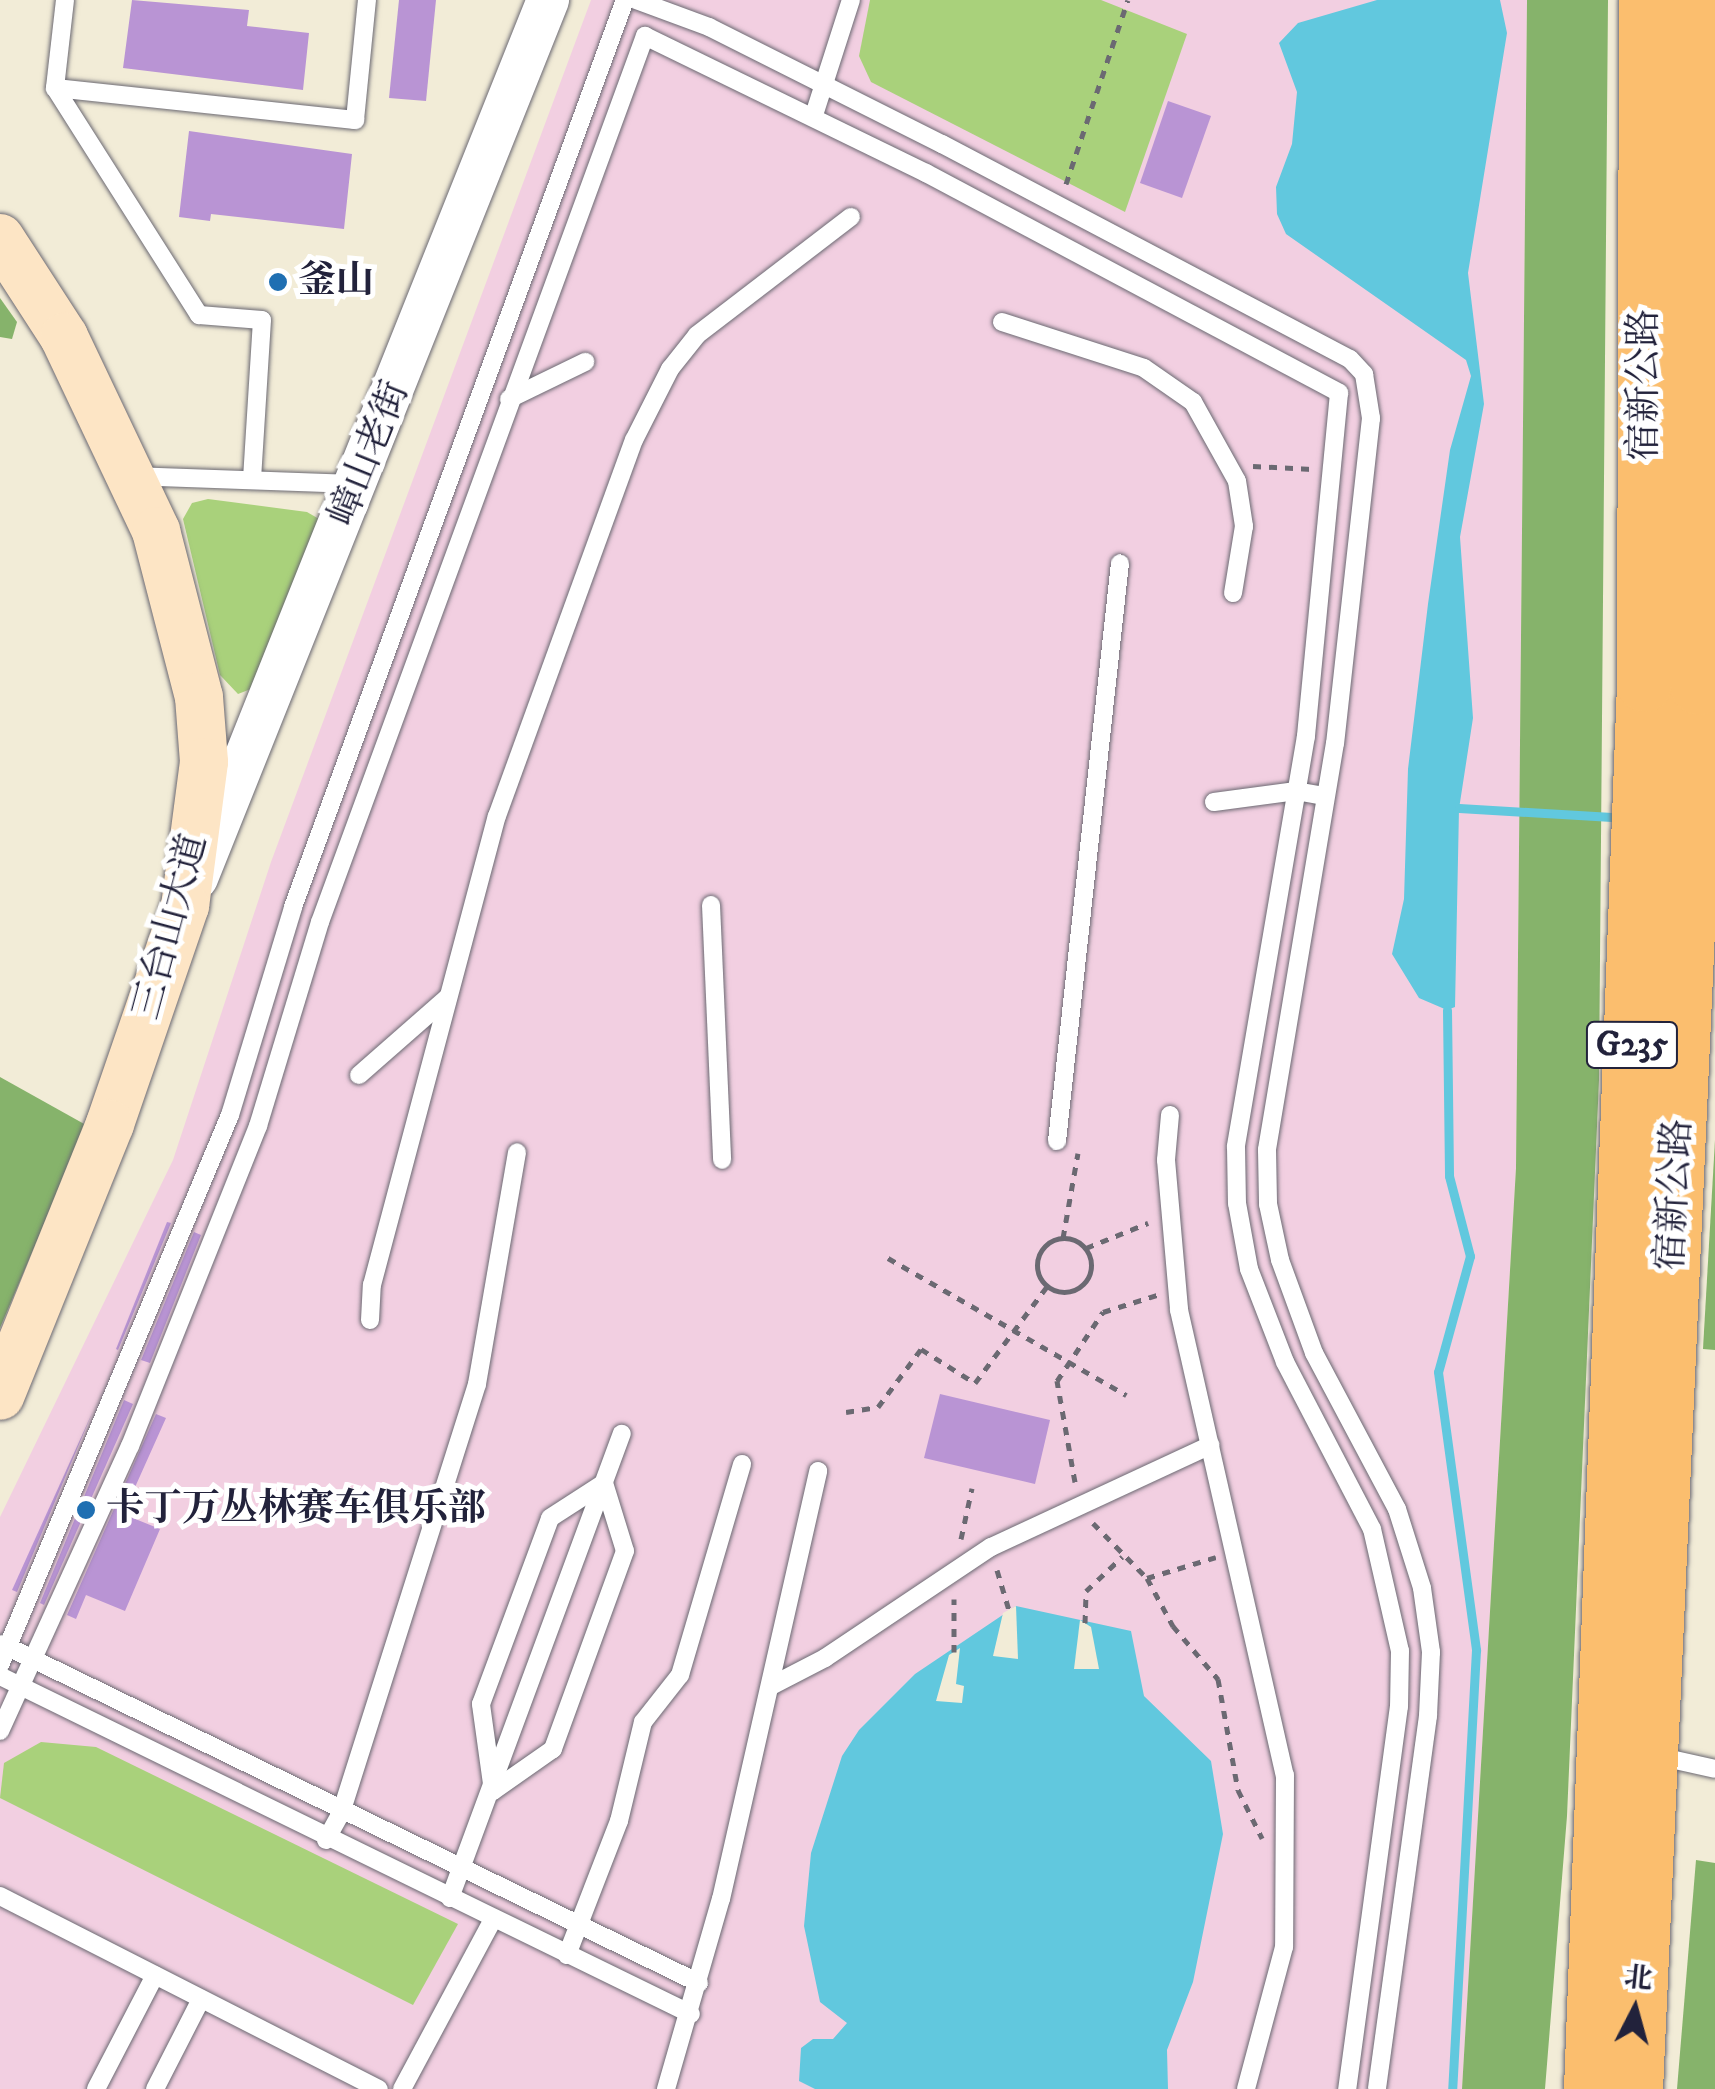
<!DOCTYPE html>
<meta charset="utf-8">
<style>
body{margin:0}
#map{position:relative;width:1715px;height:2089px;overflow:hidden;background:#f2ecd7;font-family:"IM FELL DW Pica","Noto Serif SC",serif}
div>[style]{position:absolute}
.built>*{inset:0;background:#f2cfe1}
.green>*{inset:0;background:#a9d17b}
.forest>*{inset:0;background:#86b36b}
.water>*{inset:0;background:#61c8de}
.pier>*{inset:0;background:#f2ecd7}
.stream>*{height:9px;margin:-4.5px;padding:0 4.5px;transform-origin:4.5px;border-radius:4.5px;background:#61c8de}
.building>*{inset:0;background:#b994d4}
.path>*{height:5px;margin-top:-2.5px;transform-origin:0;background:repeating-linear-gradient(90deg,#6b6972 0 8px,transparent 0 16px)}
.path>.ring{margin:-2.5px;padding:0;box-sizing:content-box;background:none;border:5px solid #6b6972;border-radius:50%}
.roads{filter:drop-shadow(0 0 2px #6b6972) drop-shadow(0 0 2px #6b6972)}
.service>*{height:18px;margin:-9px;padding:0 9px;transform-origin:9px;border-radius:9px;background:#fff}
.tertiary>*{height:42px;margin:-21px;padding:0 21px;transform-origin:21px;border-radius:21px;background:#fff}
.secondary>*{height:48px;margin:-24px;padding:0 24px;transform-origin:24px;border-radius:24px;background:#fde5c5}
.trunk>*{height:55px;margin:-27.5px;padding:0 27.5px;transform-origin:27.5px;border-radius:27.5px;background:#fbbe6e}
.dots>*{width:28px;height:28px;translate:-50% -50%;box-sizing:border-box;border:5px solid #fff;border-radius:50%}
span{translate:-50% -50%;white-space:nowrap;text-align:center;line-height:1.15;-webkit-text-stroke:10px #fff;paint-order:stroke}
.shield-label span{padding:2px 8px;background:#fff;border:2px solid;border-radius:8px;-webkit-text-stroke-width:0}
.shield-label{font-size:35px;color:#22223b;font-weight:700}
.poi-label{font-size:38px;color:#22223b;font-weight:700}
.left{translate:0 -50%;text-align:left}
.street-label{font-size:38px;color:#22223b}
.north{position:absolute;left:1585px;top:1959px;width:100px;height:100px;-webkit-text-stroke:8px #fff;paint-order:stroke;rotate:6deg;font-size:28px;font-weight:700;line-height:40px;text-align:center;color:#22223b}
.north::after{content:'';display:block;margin:auto;width:35px;height:45px;background:#22223b;clip-path:polygon(50% 0,100% 100%,50% 72%,0 100%)}
</style>
<div id="map">
<div class="built">
<i style="clip-path:polygon(591px 0,1527px 0,1516px 1168px,1462px 2089px,0 2089px,0 1517px,173px 1160px,271px 862px)"></i>
</div>
<div class="green">
<i style="clip-path:polygon(870px 0,1101px 0,1187px 34px,1125px 212px,871px 82px,859px 56px)"></i>
<i style="clip-path:polygon(208px 499px,307px 512px,319px 519px,256px 687px,238px 694px,220px 675px,183px 519px,192px 503px)"></i>
<i style="clip-path:polygon(41px 1742px,96px 1747px,458px 1924px,413px 2005px,0 1798px,4px 1763px)"></i>
</div>
<div class="forest">
<i style="clip-path:polygon(1527px 0,1608px 0,1599px 1080px,1567px 1816px,1545px 2089px,1462px 2089px,1516px 1168px)"></i>
<i style="clip-path:polygon(0 298px,17px 322px,12px 339px,0 337px)"></i>
<i style="clip-path:polygon(0 1077px,86px 1125px,0 1328px)"></i>
<i style="clip-path:polygon(1715px 1140px,1715px 1350px,1703px 1349px)"></i>
<i style="clip-path:polygon(1696px 1860px,1715px 1863px,1715px 2089px,1677px 2089px)"></i>
</div>
<div class="water">
<i style="clip-path:polygon(1377px 0,1500px 0,1507px 33px,1468px 273px,1484px 404px,1460px 537px,1473px 718px,1459px 809px,1455px 1007px,1447px 1010px,1419px 998px,1392px 954px,1404px 899px,1408px 769px,1428px 604px,1450px 450px,1471px 376px,1466px 360px,1286px 234px,1277px 214px,1276px 187px,1292px 144px,1297px 92px,1279px 43px,1298px 23px)"></i>
<i style="clip-path:polygon(1016px 1606px,1131px 1631px,1144px 1696px,1211px 1761px,1223px 1834px,1193px 1982px,1167px 2050px,1168px 2089px,815px 2089px,799px 2081px,801px 2048px,813px 2039px,833px 2039px,847px 2023px,820px 2002px,804px 1926px,811px 1853px,842px 1756px,859px 1730px,915px 1674px)"></i>
</div>
<div class="pier">
<i style="clip-path:polygon(1016px 1606px,1018px 1659px,993px 1656px,1003px 1613px)"></i>
<i style="clip-path:polygon(1080px 1620px,1091px 1627px,1099px 1669px,1074px 1669px)"></i>
<i style="clip-path:polygon(960px 1648px,956px 1684px,964px 1686px,962px 1703px,936px 1701px,949px 1655px)"></i>
</div>
<div class="stream">
<i style="left:1459px;top:808px;width:153px;rotate:3.4deg"></i>
<i style="left:1447px;top:1010px;width:166px;rotate:89.3deg"></i>
<i style="left:1449px;top:1176px;width:83px;rotate:75.3deg"></i>
<i style="left:1470px;top:1256px;width:120px;rotate:105.4deg"></i>
<i style="left:1438px;top:1372px;width:281px;rotate:82.2deg"></i>
<i style="left:1476px;top:1650px;width:440px;rotate:93.1deg"></i>
</div>
<div class="building">
<i style="clip-path:polygon(132px 0,249px 10px,247px 26px,309px 33px,303px 90px,123px 68px)"></i>
<i style="clip-path:polygon(399px 0,436px 0,426px 101px,389px 98px)"></i>
<i style="clip-path:polygon(1168px 101px,1211px 116px,1182px 198px,1140px 183px)"></i>
<i style="clip-path:polygon(189px 131px,352px 154px,344px 229px,211px 214px,210px 221px,179px 217px)"></i>
<i style="clip-path:polygon(167px 1222px,171px 1223px,118px 1350px,116px 1349px)"></i>
<i style="clip-path:polygon(194px 1232px,201px 1235px,150px 1363px,141px 1360px)"></i>
<i style="clip-path:polygon(940px 1394px,1050px 1420px,1035px 1484px,924px 1458px)"></i>
<i style="clip-path:polygon(124px 1400px,133px 1404px,44px 1605px,40px 1603px)"></i>
<i style="clip-path:polygon(93px 1411px,17px 1592px,12px 1590px)"></i>
<i style="clip-path:polygon(156px 1414px,166px 1418px,123px 1514px,160px 1529px,125px 1611px,86px 1595px,76px 1619px,67px 1615px)"></i>
</div>
<div class="path">
<i style="left:1066px;top:184px;width:194px;rotate:-71.4deg"></i>
<i style="left:1253px;top:466px;width:59px;rotate:2.9deg"></i>
<i style="left:1063px;top:1238px;width:86px;rotate:-80deg"></i>
<i class="ring" style="left:1037px;top:1238px;width:49px;height:49px"></i>
<i style="left:1086px;top:1248px;width:67px;rotate:-22deg"></i>
<i style="left:888px;top:1258px;width:275px;rotate:29.9deg"></i>
<i style="left:846px;top:1412px;width:32px;rotate:-9deg"></i>
<i style="left:878px;top:1407px;width:72px;rotate:-53.4deg"></i>
<i style="left:921px;top:1349px;width:64px;rotate:32.2deg"></i>
<i style="left:975px;top:1383px;width:122px;rotate:-53.3deg"></i>
<i style="left:1075px;top:1482px;width:103px;rotate:-100.1deg"></i>
<i style="left:1057px;top:1381px;width:83px;rotate:-56.3deg"></i>
<i style="left:1103px;top:1312px;width:57px;rotate:-17.5deg"></i>
<i style="left:1093px;top:1523px;width:77px;rotate:45.5deg"></i>
<i style="left:1147px;top:1578px;width:55px;rotate:61.6deg"></i>
<i style="left:1173px;top:1626px;width:70px;rotate:49.7deg"></i>
<i style="left:1218px;top:1679px;width:113px;rotate:79.8deg"></i>
<i style="left:1238px;top:1790px;width:54px;rotate:63.4deg"></i>
<i style="left:961px;top:1539px;width:52px;rotate:-77.8deg"></i>
<i style="left:997px;top:1570px;width:42px;rotate:73.3deg"></i>
<i style="left:1147px;top:1578px;width:72px;rotate:-16.9deg"></i>
<i style="left:1085px;top:1623px;width:32px;rotate:-88deg"></i>
<i style="left:1086px;top:1591px;width:50px;rotate:-43.4deg"></i>
<i style="left:954px;top:1652px;width:53px;rotate:-90deg"></i>
</div>
<div class="roads">
<div class="service">
<i style="left:65px;top:0;width:89px;rotate:96.5deg"></i>
<i style="left:55px;top:88px;width:302px;rotate:6.1deg"></i>
<i style="left:355px;top:120px;width:121px;rotate:-84.3deg"></i>
<i style="left:636px;top:0;width:78px;rotate:20.3deg"></i>
<i style="left:709px;top:27px;width:261px;rotate:26.7deg"></i>
<i style="left:942px;top:144px;width:461px;rotate:27.8deg"></i>
<i style="left:1350px;top:359px;width:21px;rotate:47deg"></i>
<i style="left:1364px;top:374px;width:45px;rotate:81deg"></i>
<i style="left:1371px;top:418px;width:327px;rotate:96.3deg"></i>
<i style="left:1335px;top:743px;width:413px;rotate:99.5deg"></i>
<i style="left:1267px;top:1150px;width:54px;rotate:88.9deg"></i>
<i style="left:1268px;top:1204px;width:57px;rotate:77.9deg"></i>
<i style="left:1280px;top:1260px;width:99px;rotate:69.9deg"></i>
<i style="left:1314px;top:1353px;width:177px;rotate:62deg"></i>
<i style="left:1397px;top:1509px;width:83px;rotate:72.4deg"></i>
<i style="left:1422px;top:1588px;width:65px;rotate:82deg"></i>
<i style="left:1431px;top:1652px;width:64px;rotate:92.7deg"></i>
<i style="left:1428px;top:1716px;width:376px;rotate:97.8deg"></i>
<i style="left:55px;top:88px;width:269px;rotate:57.6deg"></i>
<i style="left:199px;top:315px;width:63px;rotate:4.5deg"></i>
<i style="left:262px;top:320px;width:158px;rotate:93.6deg"></i>
<i style="left:814px;top:115px;width:121px;rotate:-72.2deg"></i>
<i style="left:1002px;top:322px;width:149px;rotate:17.9deg"></i>
<i style="left:1144px;top:368px;width:60px;rotate:34.8deg"></i>
<i style="left:1193px;top:402px;width:90px;rotate:60.9deg"></i>
<i style="left:1237px;top:481px;width:46px;rotate:81.2deg"></i>
<i style="left:1244px;top:526px;width:68px;rotate:99.3deg"></i>
<i style="left:509px;top:399px;width:85px;rotate:-26deg"></i>
<i style="left:133px;top:476px;width:219px;rotate:2.1deg"></i>
<i style="left:1214px;top:802px;width:83px;rotate:-7.6deg"></i>
<i style="left:1296px;top:791px;width:29px;rotate:10deg"></i>
<i style="left:711px;top:905px;width:255px;rotate:87.5deg"></i>
<i style="left:359px;top:1075px;width:118px;rotate:-41.2deg"></i>
<i style="left:1170px;top:1115px;width:45px;rotate:95.1deg"></i>
<i style="left:1166px;top:1160px;width:151px;rotate:85deg"></i>
<i style="left:1179px;top:1310px;width:477px;rotate:77.2deg"></i>
<i style="left:1285px;top:1775px;width:172px;rotate:90.3deg"></i>
<i style="left:1284px;top:1947px;width:147px;rotate:105deg"></i>
<i style="left:1057px;top:1141px;width:581px;rotate:-83.78deg"></i>
<i style="left:370px;top:1320px;width:35px;rotate:-87deg"></i>
<i style="left:372px;top:1285px;width:485px;rotate:-75.1deg"></i>
<i style="left:497px;top:816px;width:400px;rotate:-70deg"></i>
<i style="left:634px;top:440px;width:80px;rotate:-63.1deg"></i>
<i style="left:670px;top:369px;width:43px;rotate:-51.5deg"></i>
<i style="left:697px;top:335px;width:194px;rotate:-37.5deg"></i>
<i style="left:604px;top:1483px;width:71px;rotate:72.8deg"></i>
<i style="left:625px;top:1551px;width:211px;rotate:110deg"></i>
<i style="left:553px;top:1749px;width:73px;rotate:145deg"></i>
<i style="left:493px;top:1791px;width:88px;rotate:-97.9deg"></i>
<i style="left:481px;top:1704px;width:198px;rotate:-69.6deg"></i>
<i style="left:550px;top:1518px;width:64px;rotate:-32.9deg"></i>
<i style="left:2px;top:1644px;width:775px;rotate:25.94deg"></i>
<i style="left:0;top:1665px;width:596px;rotate:-67.31deg"></i>
<i style="left:230px;top:1115px;width:217px;rotate:-73.1deg"></i>
<i style="left:293px;top:907px;width:966px;rotate:-69.9deg"></i>
<i style="left:0;top:1676px;width:769px;rotate:26.07deg"></i>
<i style="left:771px;top:1686px;width:61px;rotate:-27.4deg"></i>
<i style="left:825px;top:1658px;width:200px;rotate:-33.8deg"></i>
<i style="left:991px;top:1547px;width:242px;rotate:-24.9deg"></i>
<i style="left:0;top:1731px;width:313px;rotate:-65.5deg"></i>
<i style="left:130px;top:1446px;width:345px;rotate:-68.2deg"></i>
<i style="left:258px;top:1126px;width:213px;rotate:-73.1deg"></i>
<i style="left:320px;top:922px;width:944px;rotate:-69.86deg"></i>
<i style="left:645px;top:36px;width:313px;rotate:26deg"></i>
<i style="left:926px;top:173px;width:468px;rotate:28deg"></i>
<i style="left:1339px;top:393px;width:345px;rotate:95.5deg"></i>
<i style="left:1306px;top:736px;width:417px;rotate:99.7deg"></i>
<i style="left:1236px;top:1147px;width:56px;rotate:89deg"></i>
<i style="left:1237px;top:1203px;width:67px;rotate:79.7deg"></i>
<i style="left:1249px;top:1269px;width:100px;rotate:68.8deg"></i>
<i style="left:1285px;top:1362px;width:188px;rotate:62.5deg"></i>
<i style="left:1372px;top:1529px;width:125px;rotate:77.1deg"></i>
<i style="left:1400px;top:1651px;width:55px;rotate:91deg"></i>
<i style="left:1399px;top:1706px;width:387px;rotate:97.7deg"></i>
<i style="left:1657px;top:1756px;width:59px;rotate:12.6deg"></i>
<i style="left:326px;top:1840px;width:31px;rotate:-61deg"></i>
<i style="left:341px;top:1813px;width:450px;rotate:-72.4deg"></i>
<i style="left:477px;top:1384px;width:235px;rotate:-80.2deg"></i>
<i style="left:0;top:1896px;width:425px;rotate:27deg"></i>
<i style="left:450px;top:1898px;width:495px;rotate:-69.7deg"></i>
<i style="left:567px;top:1955px;width:144px;rotate:-68.8deg"></i>
<i style="left:619px;top:1821px;width:102px;rotate:-76.4deg"></i>
<i style="left:643px;top:1722px;width:60px;rotate:-51.8deg"></i>
<i style="left:680px;top:1675px;width:220px;rotate:-73.6deg"></i>
<i style="left:96px;top:2089px;width:128px;rotate:-62.6deg"></i>
<i style="left:155px;top:2089px;width:101px;rotate:-62.9deg"></i>
<i style="left:402px;top:2089px;width:193px;rotate:-61.8deg"></i>
<i style="left:666px;top:2089px;width:198px;rotate:-73.9deg"></i>
<i style="left:721px;top:1899px;width:439px;rotate:-77.2deg"></i>
</div>
<div class="tertiary">
<i style="left:197px;top:878px;width:946px;rotate:-68.21deg"></i>
</div>
<div class="secondary">
<i style="left:0;top:238px;width:118px;rotate:57.1deg"></i>
<i style="left:64px;top:337px;width:215px;rotate:64.6deg"></i>
<i style="left:156px;top:531px;width:171px;rotate:75.5deg"></i>
<i style="left:199px;top:697px;width:65px;rotate:85.6deg"></i>
<i style="left:204px;top:762px;width:145px;rotate:97.5deg"></i>
<i style="left:185px;top:906px;width:231px;rotate:109deg"></i>
<i style="left:110px;top:1124px;width:293px;rotate:112deg"></i>
</div>
<div class="trunk">
<i style="left:1591px;top:2089px;width:1406px;rotate:-87.84deg"></i>
<i style="left:1644px;top:684px;width:684px;rotate:-89.83deg"></i>
<i style="left:1635px;top:2089px;width:1403px;rotate:-87.43deg"></i>
<i style="left:1698px;top:687px;width:687px;rotate:-89.75deg"></i>
</div>
</div>
<div class="dots">
<i style="left:278px;top:282px;background:#1f6fb2"></i>
<i style="left:86px;top:1510px;background:#1f6fb2"></i>
</div>
<div class="shield-label">
<span style="left:1632px;top:1045px">G235</span>
</div>
<div class="poi-label">
<span class="left" style="left:298px;top:282px">釜山</span>
<span class="left" style="left:106px;top:1510px">卡丁万丛林赛车俱乐部</span>
</div>
<div class="street-label">
<span style="left:1645px;top:385px;rotate:-90deg">宿新公路</span>
<span style="left:370px;top:454px;rotate:-68deg">嶂山老街</span>
<span style="left:171px;top:927px;rotate:-75deg">三台山大道</span>
<span style="left:1675px;top:1195px;rotate:-87deg">宿新公路</span>
</div>
<div class="north">北</div>
</div>
